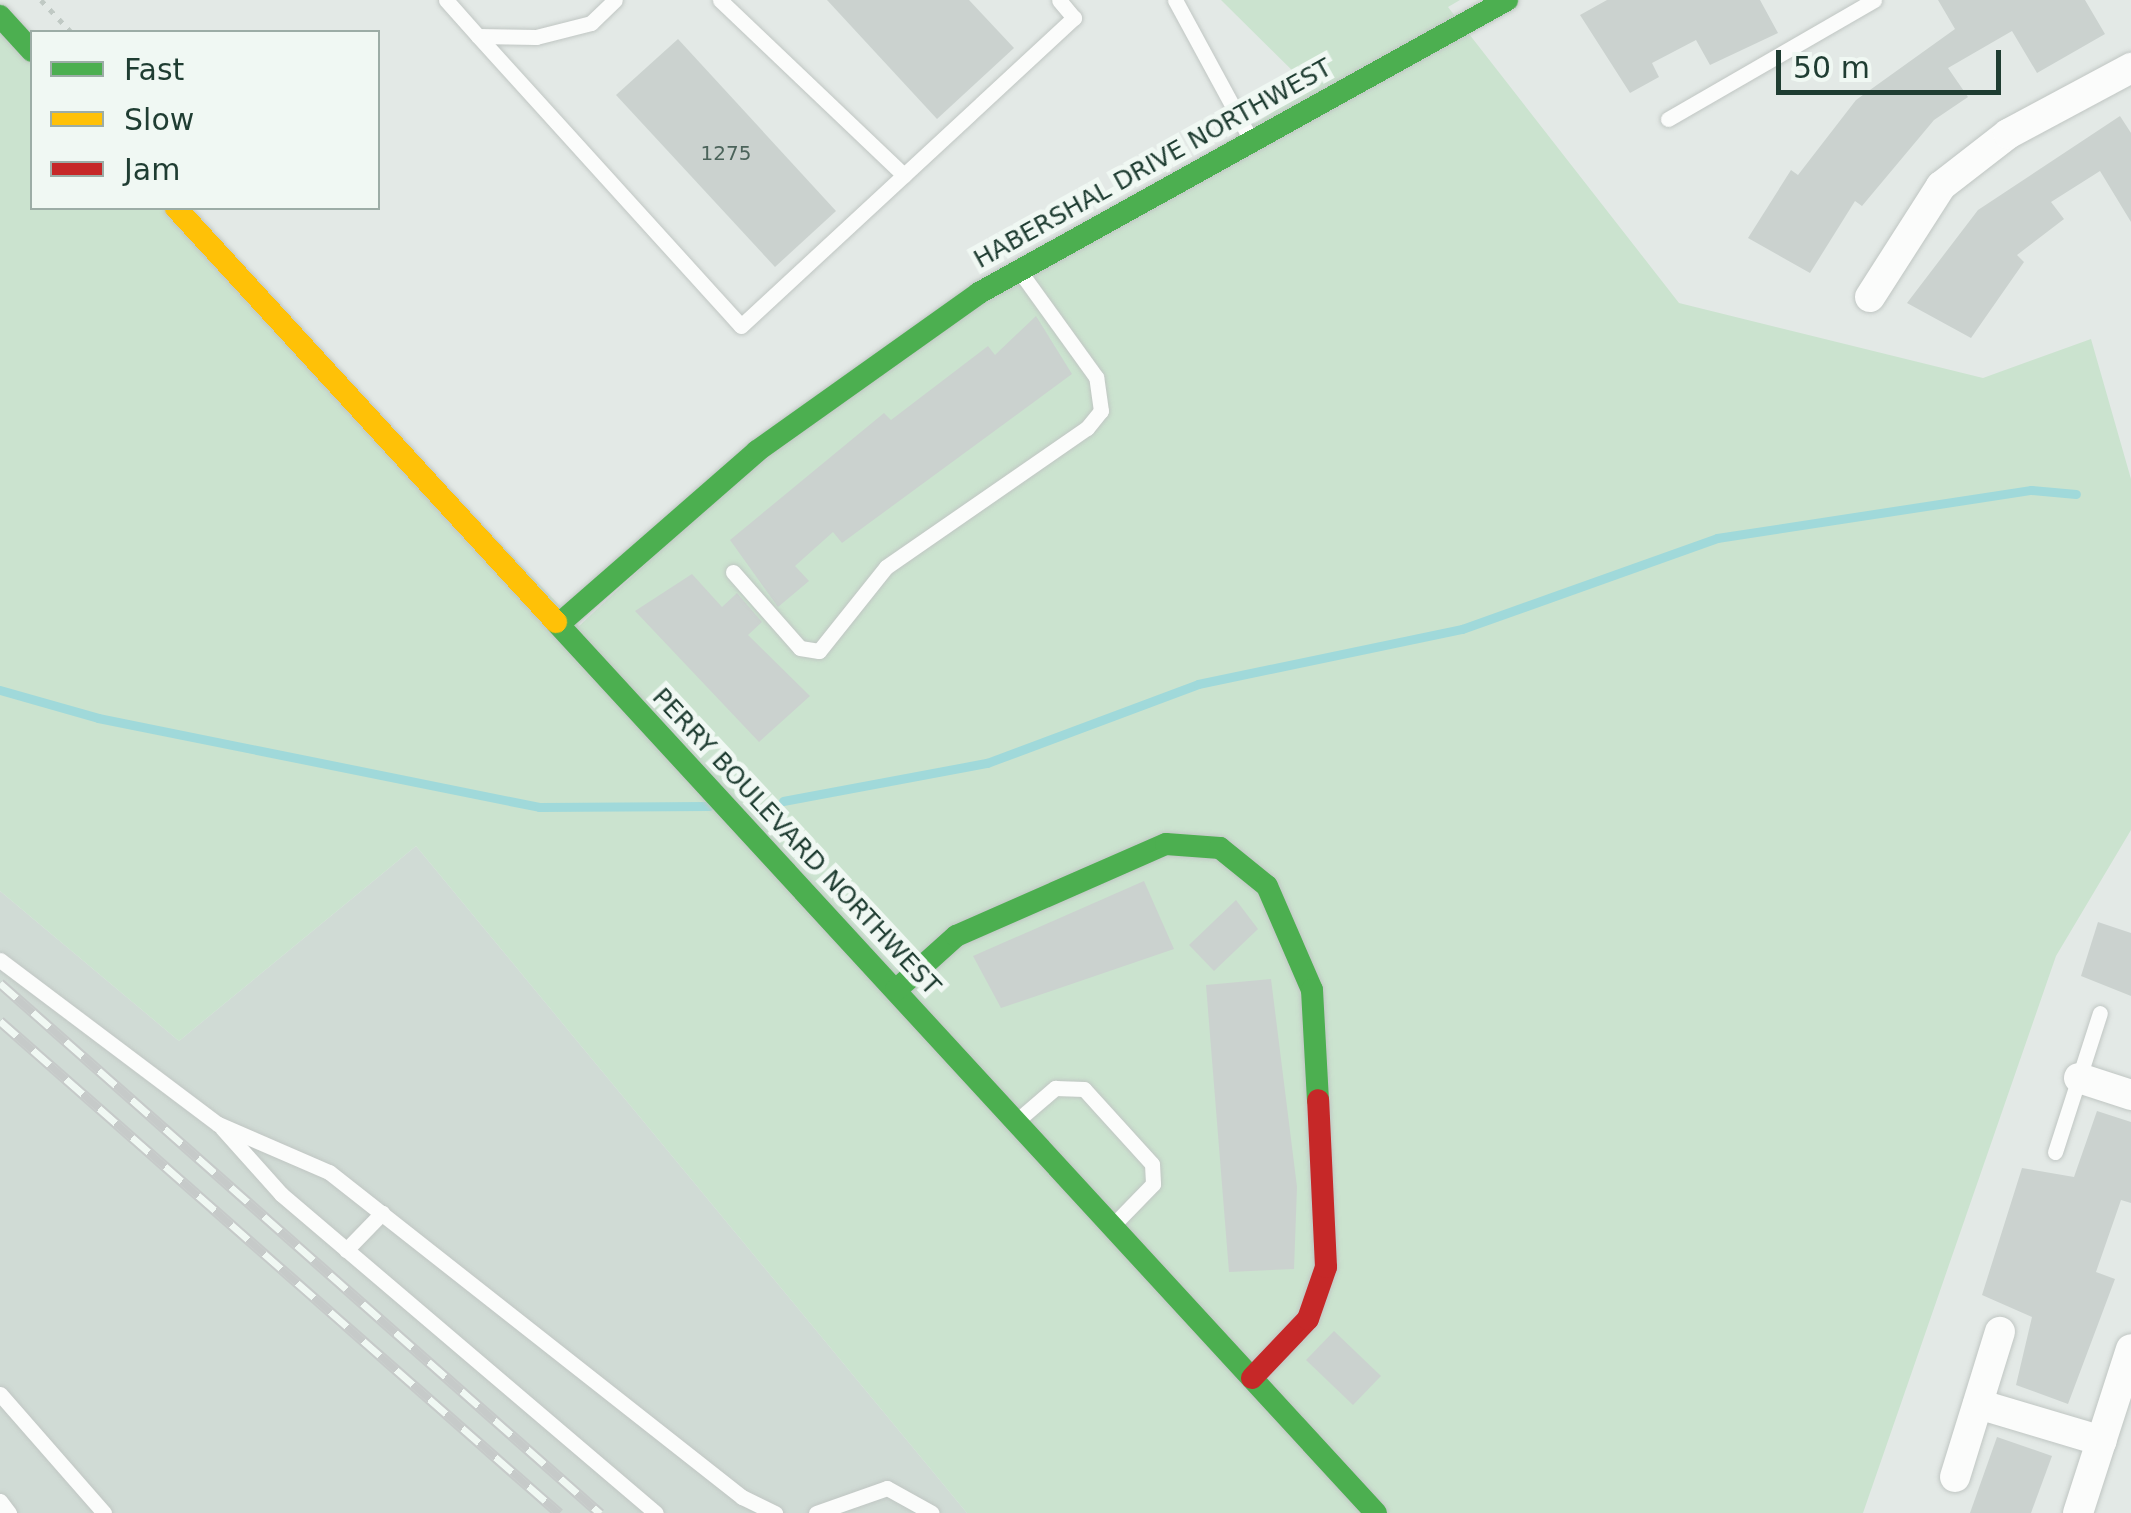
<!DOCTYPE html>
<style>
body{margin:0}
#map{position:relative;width:2131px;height:1513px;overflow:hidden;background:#e3e9e6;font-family:"DejaVu Sans",sans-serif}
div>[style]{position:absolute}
.built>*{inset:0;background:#d0dbd5}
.green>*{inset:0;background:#cbe3cf}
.stream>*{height:9px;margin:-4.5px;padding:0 4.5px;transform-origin:4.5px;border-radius:4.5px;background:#a0d9da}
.building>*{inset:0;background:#cbd2cf}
.path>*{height:5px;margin-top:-2.5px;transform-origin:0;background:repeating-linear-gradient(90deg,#c0c9c4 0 5px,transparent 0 13px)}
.roads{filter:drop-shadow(0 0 2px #c0c6c3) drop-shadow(0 0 2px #c0c6c3)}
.lane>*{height:15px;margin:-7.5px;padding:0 7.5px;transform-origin:7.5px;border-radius:7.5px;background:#fbfcfb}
.street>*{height:30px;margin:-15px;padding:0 15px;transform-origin:15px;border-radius:15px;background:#fbfcfb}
.fast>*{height:22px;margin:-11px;padding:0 11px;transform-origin:11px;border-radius:11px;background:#4caf50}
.slow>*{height:22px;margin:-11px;padding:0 11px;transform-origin:11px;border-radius:11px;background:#ffc107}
.jam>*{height:22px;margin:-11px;padding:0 11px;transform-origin:11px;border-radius:11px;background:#c62828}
.rail>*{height:11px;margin-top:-5.5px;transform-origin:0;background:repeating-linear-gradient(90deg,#f0f8f3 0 22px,#c6cac9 0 44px);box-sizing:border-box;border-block:2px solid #c6cac9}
span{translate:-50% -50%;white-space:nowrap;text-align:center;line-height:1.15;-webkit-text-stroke:10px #f0f8f3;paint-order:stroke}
.number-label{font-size:20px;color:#4b635a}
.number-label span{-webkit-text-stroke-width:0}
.street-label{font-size:25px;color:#1f3d32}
.legend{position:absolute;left:30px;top:30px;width:350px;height:180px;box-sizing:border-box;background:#f0f8f3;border:2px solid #9cada6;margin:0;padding:12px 18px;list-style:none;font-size:30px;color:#1f3d32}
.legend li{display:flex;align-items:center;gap:20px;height:50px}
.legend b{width:50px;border:2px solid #9cada6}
.scale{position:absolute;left:1776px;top:50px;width:225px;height:45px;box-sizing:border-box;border:5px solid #1f3d32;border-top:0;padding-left:12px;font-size:30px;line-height:35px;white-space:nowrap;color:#1f3d32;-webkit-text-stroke:8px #f0f8f3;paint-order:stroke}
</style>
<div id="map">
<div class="built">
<i style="clip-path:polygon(416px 846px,967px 1513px,0 1513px,0 891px,179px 1041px)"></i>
</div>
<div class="green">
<i style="clip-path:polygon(1221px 0,1460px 0,1448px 7px,1679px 303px,1983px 378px,2091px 339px,2131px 479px,2131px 830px,2056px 956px,1863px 1513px,967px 1513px,416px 846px,179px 1041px,0 891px,0 19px,32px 53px,32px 208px,180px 208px,579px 626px,809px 411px,1310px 88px)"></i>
</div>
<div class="stream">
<i style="left:0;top:690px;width:102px;rotate:15.9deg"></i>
<i style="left:98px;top:718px;width:450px;rotate:11.4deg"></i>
<i style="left:539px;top:807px;width:170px;rotate:-0.3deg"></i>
<i style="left:783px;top:801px;width:208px;rotate:-10.6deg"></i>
<i style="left:987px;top:763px;width:225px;rotate:-20.5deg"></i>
<i style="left:1198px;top:684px;width:270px;rotate:-11.8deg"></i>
<i style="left:1462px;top:629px;width:271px;rotate:-19.6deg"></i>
<i style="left:1717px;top:538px;width:318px;rotate:-8.7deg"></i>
<i style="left:2031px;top:490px;width:45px;rotate:5.1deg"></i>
</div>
<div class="building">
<i style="clip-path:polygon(827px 0,969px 0,1014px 48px,937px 119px)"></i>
<i style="clip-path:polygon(1607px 0,1760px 0,1778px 33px,1710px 65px,1696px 40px,1652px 63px,1659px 77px,1630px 93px,1580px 15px)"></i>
<i style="clip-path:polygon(1938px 0,2085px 0,2105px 34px,2037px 73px,2012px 31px,1948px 68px,1968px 97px,1934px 120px,1862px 206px,1855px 201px,1810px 273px,1748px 238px,1791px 170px,1798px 175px,1856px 100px,1955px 29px)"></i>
<i style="clip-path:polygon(678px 39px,836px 211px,775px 267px,616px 95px)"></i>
<i style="clip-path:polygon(2120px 116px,2131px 133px,2131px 222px,2100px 171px,2051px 202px,2064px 219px,2017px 255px,2024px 262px,1971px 338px,1907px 303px,1978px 210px)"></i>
<i style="clip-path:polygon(1036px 316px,1072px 374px,842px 543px,833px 532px,795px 566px,809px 581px,778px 607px,730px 540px,884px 413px,891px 420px,988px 346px,995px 355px)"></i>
<i style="clip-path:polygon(692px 574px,722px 607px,737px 593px,762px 622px,748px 635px,810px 696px,759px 742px,635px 611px)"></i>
<i style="clip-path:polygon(1144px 881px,1174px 949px,1001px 1008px,973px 956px)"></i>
<i style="clip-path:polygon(1236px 900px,1258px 929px,1214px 971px,1189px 945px)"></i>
<i style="clip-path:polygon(2098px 922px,2131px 933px,2131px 996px,2081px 976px)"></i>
<i style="clip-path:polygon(1271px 979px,1297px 1187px,1294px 1269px,1229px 1272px,1206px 985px)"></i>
<i style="clip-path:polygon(2097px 1111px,2131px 1122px,2131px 1203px,2121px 1200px,2096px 1272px,2115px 1279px,2068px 1404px,2016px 1385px,2032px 1317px,1982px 1295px,2022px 1168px,2074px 1177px)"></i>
<i style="clip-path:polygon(1334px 1331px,1381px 1376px,1353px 1405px,1306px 1360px)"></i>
<i style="clip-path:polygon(1997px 1437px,2052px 1456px,2031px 1513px,1970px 1513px)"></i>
</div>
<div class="path">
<i style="left:41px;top:0;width:44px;rotate:46.8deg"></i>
</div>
<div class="roads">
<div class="lane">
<i style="left:446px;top:0;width:48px;rotate:48.4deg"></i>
<i style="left:478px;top:36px;width:58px;rotate:1deg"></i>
<i style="left:536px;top:37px;width:57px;rotate:-14.3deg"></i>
<i style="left:591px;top:23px;width:33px;rotate:-44deg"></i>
<i style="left:720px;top:0;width:254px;rotate:43.6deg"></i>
<i style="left:1175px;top:0;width:157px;rotate:61.5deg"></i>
<i style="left:478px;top:36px;width:391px;rotate:47.8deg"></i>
<i style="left:741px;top:326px;width:454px;rotate:-42.8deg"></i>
<i style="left:1074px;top:18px;width:23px;rotate:-130deg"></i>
<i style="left:1668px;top:119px;width:238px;rotate:-30deg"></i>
<i style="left:733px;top:572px;width:101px;rotate:48.6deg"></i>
<i style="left:800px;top:648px;width:19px;rotate:9deg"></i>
<i style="left:819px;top:651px;width:107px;rotate:-51.4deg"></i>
<i style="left:886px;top:567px;width:244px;rotate:-34.7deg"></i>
<i style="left:1087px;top:428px;width:22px;rotate:-51deg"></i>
<i style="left:1101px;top:411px;width:34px;rotate:-98deg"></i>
<i style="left:1096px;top:377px;width:128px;rotate:-125.8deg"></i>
<i style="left:0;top:960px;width:273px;rotate:37deg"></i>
<i style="left:218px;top:1124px;width:121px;rotate:23.4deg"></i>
<i style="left:329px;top:1172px;width:526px;rotate:38.2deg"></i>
<i style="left:742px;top:1497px;width:37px;rotate:26deg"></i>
<i style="left:1019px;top:1119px;width:48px;rotate:-40.7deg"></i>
<i style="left:1055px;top:1088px;width:29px;rotate:2deg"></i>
<i style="left:1084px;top:1089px;width:101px;rotate:47.8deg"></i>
<i style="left:1152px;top:1164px;width:20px;rotate:87deg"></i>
<i style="left:1153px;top:1184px;width:54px;rotate:134.3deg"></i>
<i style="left:222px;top:1128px;width:89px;rotate:48.2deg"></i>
<i style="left:281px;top:1194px;width:492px;rotate:40.4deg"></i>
<i style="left:2055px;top:1152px;width:146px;rotate:-72.1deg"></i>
<i style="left:346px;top:1250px;width:52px;rotate:-45.8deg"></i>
<i style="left:0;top:1394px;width:158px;rotate:48.8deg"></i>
<i style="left:0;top:1501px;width:15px;rotate:53deg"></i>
<i style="left:816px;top:1513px;width:75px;rotate:-19.4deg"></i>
<i style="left:887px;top:1488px;width:51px;rotate:29.1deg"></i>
</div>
<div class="street">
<i style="left:1870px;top:297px;width:132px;rotate:-57.4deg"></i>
<i style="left:1941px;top:186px;width:85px;rotate:-37.8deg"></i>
<i style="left:2008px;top:134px;width:140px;rotate:-28.2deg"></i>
<i style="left:2079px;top:1078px;width:55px;rotate:18.1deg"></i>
<i style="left:1978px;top:1404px;width:129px;rotate:16.6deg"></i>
<i style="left:1955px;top:1477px;width:152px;rotate:-72.8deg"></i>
<i style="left:2078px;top:1513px;width:172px;rotate:-72.1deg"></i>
</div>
<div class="fast">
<i style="left:0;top:16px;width:47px;rotate:47.6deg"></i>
<i style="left:556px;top:622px;width:1211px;rotate:47.38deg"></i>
<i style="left:559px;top:624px;width:263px;rotate:-41.1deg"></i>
<i style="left:757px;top:451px;width:272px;rotate:-35.4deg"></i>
<i style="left:979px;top:293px;width:604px;rotate:-29.03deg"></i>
<i style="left:896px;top:990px;width:81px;rotate:-42deg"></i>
<i style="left:956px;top:936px;width:229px;rotate:-23.7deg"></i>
<i style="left:1166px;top:844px;width:54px;rotate:4.2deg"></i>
<i style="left:1220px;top:848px;width:60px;rotate:39deg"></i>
<i style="left:1267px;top:886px;width:113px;rotate:66.6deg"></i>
<i style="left:1312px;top:990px;width:110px;rotate:86.9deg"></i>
</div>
<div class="slow">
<i style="left:176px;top:208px;width:562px;rotate:47.45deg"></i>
</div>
<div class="jam">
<i style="left:1252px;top:1378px;width:81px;rotate:-46.5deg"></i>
<i style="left:1308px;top:1319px;width:55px;rotate:-70.9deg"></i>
<i style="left:1326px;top:1267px;width:167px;rotate:-92.7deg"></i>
</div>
</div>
<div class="rail">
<i style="left:0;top:983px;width:801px;rotate:41.46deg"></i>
<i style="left:0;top:1021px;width:745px;rotate:41.35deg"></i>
</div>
<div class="number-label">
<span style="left:726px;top:153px">1275</span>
</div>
<div class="street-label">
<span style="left:1153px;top:164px;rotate:-29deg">HABERSHAL DRIVE NORTHWEST</span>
<span style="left:796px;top:842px;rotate:47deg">PERRY BOULEVARD NORTHWEST</span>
</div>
<ul class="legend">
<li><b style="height:12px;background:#4caf50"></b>Fast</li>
<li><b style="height:12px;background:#ffc107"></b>Slow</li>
<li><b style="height:12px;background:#c62828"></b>Jam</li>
</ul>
<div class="scale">50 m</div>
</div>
